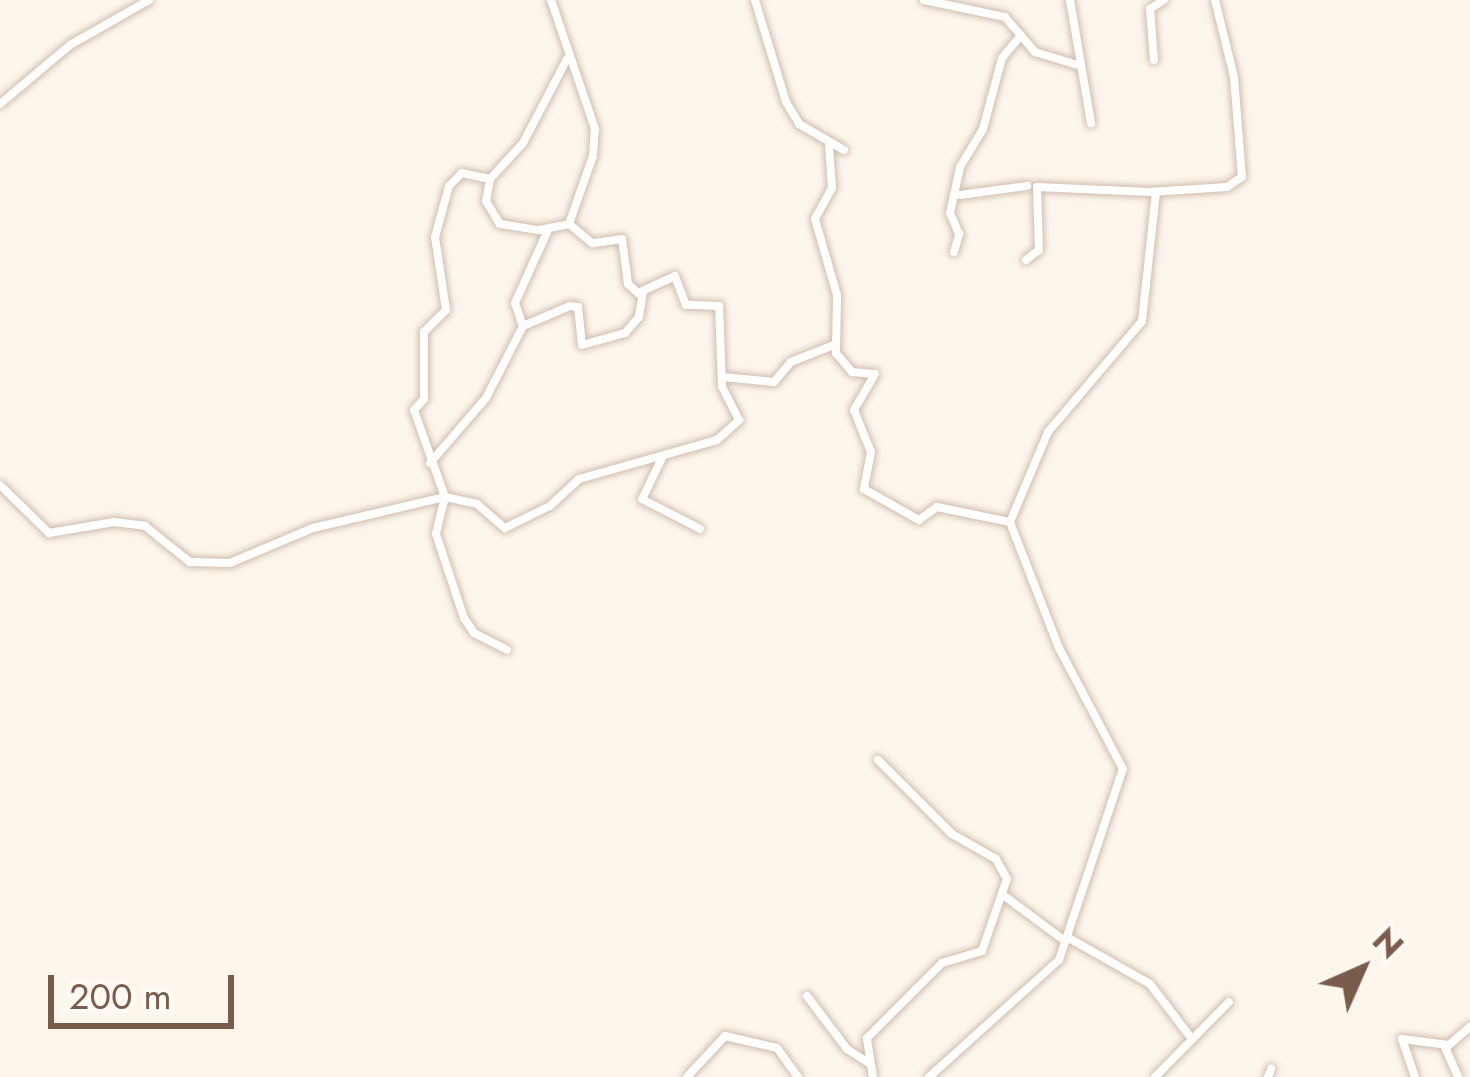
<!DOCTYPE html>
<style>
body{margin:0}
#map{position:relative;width:1470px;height:1077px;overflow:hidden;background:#fdf6ec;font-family:Jost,sans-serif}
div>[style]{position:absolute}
.roads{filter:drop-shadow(0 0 3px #d1beb0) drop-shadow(0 0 3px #d1beb0)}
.street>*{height:8px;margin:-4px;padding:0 4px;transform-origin:4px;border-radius:4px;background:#fff}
span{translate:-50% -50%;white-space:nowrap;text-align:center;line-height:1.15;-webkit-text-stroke:12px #fffaf3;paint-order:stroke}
.north{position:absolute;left:1302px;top:909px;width:120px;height:120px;-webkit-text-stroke:9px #fffaf3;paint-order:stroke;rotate:45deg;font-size:33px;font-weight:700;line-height:48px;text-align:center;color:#7a5c4d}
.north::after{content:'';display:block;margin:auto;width:42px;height:54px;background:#7a5c4d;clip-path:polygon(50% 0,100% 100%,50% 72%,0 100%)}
.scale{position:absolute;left:48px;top:975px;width:186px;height:54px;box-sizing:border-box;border:6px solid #7a5c4d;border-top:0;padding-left:15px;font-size:36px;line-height:42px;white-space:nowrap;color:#7a5c4d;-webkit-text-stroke:9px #fffaf3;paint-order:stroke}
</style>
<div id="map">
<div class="roads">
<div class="street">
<i style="left:755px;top:0;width:107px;rotate:73.1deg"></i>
<i style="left:786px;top:102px;width:26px;rotate:59deg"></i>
<i style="left:799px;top:124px;width:52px;rotate:30deg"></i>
<i style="left:924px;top:0;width:83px;rotate:11.9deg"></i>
<i style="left:1005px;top:17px;width:46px;rotate:49.4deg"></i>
<i style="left:1035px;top:52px;width:48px;rotate:16.9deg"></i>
<i style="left:1070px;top:0;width:125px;rotate:80.3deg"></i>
<i style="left:567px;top:59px;width:95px;rotate:117.6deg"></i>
<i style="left:523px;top:143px;width:49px;rotate:132.5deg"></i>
<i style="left:490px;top:179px;width:22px;rotate:100deg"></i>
<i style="left:486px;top:201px;width:27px;rotate:59deg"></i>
<i style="left:500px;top:224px;width:39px;rotate:9deg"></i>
<i style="left:539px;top:230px;width:31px;rotate:-11deg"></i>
<i style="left:1154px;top:60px;width:51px;rotate:-94.5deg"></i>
<i style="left:1150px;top:9px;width:17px;rotate:-33deg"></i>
<i style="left:0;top:104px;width:92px;rotate:-40.1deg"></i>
<i style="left:70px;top:45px;width:91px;rotate:-29.7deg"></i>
<i style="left:829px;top:145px;width:43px;rotate:86deg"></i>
<i style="left:832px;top:188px;width:35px;rotate:119deg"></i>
<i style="left:815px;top:219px;width:79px;rotate:73.9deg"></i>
<i style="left:837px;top:295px;width:58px;rotate:91deg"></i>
<i style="left:836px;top:353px;width:25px;rotate:50deg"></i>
<i style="left:852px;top:372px;width:23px;rotate:5deg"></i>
<i style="left:875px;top:374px;width:42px;rotate:120.3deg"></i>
<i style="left:854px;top:410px;width:45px;rotate:68deg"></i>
<i style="left:871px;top:452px;width:38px;rotate:101deg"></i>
<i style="left:864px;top:489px;width:63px;rotate:29.4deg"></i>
<i style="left:919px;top:520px;width:22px;rotate:-36deg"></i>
<i style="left:937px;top:507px;width:75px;rotate:11.6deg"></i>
<i style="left:1010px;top:522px;width:98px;rotate:-67.1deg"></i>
<i style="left:1048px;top:432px;width:145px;rotate:-49.7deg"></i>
<i style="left:1142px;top:321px;width:130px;rotate:-83.8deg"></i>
<i style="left:490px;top:179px;width:29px;rotate:-168deg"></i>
<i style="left:462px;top:173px;width:18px;rotate:135deg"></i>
<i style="left:449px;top:186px;width:53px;rotate:105.4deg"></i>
<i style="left:435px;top:237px;width:74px;rotate:81.4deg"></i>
<i style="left:446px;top:310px;width:31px;rotate:135deg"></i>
<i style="left:424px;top:332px;width:67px;rotate:90deg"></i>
<i style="left:424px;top:399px;width:15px;rotate:132deg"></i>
<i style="left:414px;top:410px;width:92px;rotate:70.4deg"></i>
<i style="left:445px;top:497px;width:38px;rotate:104deg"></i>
<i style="left:436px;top:534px;width:89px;rotate:71.6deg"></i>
<i style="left:464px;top:618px;width:18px;rotate:56deg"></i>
<i style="left:474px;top:633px;width:37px;rotate:27deg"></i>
<i style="left:960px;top:195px;width:68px;rotate:-7.7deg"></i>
<i style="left:548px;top:230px;width:80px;rotate:114.3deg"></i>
<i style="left:515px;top:303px;width:24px;rotate:71deg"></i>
<i style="left:523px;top:326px;width:51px;rotate:-23.1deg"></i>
<i style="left:570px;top:306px;width:8px;rotate:7deg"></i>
<i style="left:578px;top:307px;width:38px;rotate:84deg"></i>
<i style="left:582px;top:345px;width:45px;rotate:-15.6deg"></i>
<i style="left:625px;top:333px;width:21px;rotate:-49deg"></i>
<i style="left:639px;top:317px;width:25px;rotate:-81deg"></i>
<i style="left:954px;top:252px;width:19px;rotate:-74deg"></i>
<i style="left:959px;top:234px;width:23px;rotate:-113deg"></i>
<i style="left:950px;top:213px;width:47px;rotate:-77.7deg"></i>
<i style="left:960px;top:167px;width:44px;rotate:-58.8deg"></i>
<i style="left:983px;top:129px;width:73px;rotate:-75deg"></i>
<i style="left:1002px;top:58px;width:26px;rotate:-50deg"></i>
<i style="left:1026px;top:260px;width:16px;rotate:-38deg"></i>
<i style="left:1039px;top:250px;width:63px;rotate:-91.8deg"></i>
<i style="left:1037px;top:187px;width:113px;rotate:2.5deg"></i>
<i style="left:1150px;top:192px;width:77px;rotate:-3.7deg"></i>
<i style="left:1227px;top:187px;width:18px;rotate:-34deg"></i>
<i style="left:1242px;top:177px;width:100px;rotate:-94.6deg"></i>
<i style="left:1234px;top:77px;width:79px;rotate:-103.9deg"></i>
<i style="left:723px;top:377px;width:51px;rotate:5.6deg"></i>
<i style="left:774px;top:382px;width:26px;rotate:-50deg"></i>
<i style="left:791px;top:362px;width:48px;rotate:-21.8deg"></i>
<i style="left:663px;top:456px;width:48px;rotate:116deg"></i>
<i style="left:642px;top:499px;width:65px;rotate:27.3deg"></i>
<i style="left:430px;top:463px;width:86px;rotate:-49.3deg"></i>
<i style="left:486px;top:398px;width:81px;rotate:-62.8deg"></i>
<i style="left:0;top:485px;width:69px;rotate:44.4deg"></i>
<i style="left:49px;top:533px;width:66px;rotate:-9.6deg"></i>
<i style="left:114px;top:522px;width:31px;rotate:7deg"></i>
<i style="left:145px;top:526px;width:58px;rotate:38.7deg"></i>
<i style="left:190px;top:562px;width:40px;rotate:1.4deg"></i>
<i style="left:230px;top:563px;width:90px;rotate:-22.9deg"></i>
<i style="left:313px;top:528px;width:136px;rotate:-13.2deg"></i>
<i style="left:445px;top:497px;width:33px;rotate:12deg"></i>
<i style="left:477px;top:504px;width:37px;rotate:41deg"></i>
<i style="left:505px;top:528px;width:50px;rotate:-26.1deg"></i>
<i style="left:550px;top:506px;width:40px;rotate:-43deg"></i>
<i style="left:579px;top:479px;width:143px;rotate:-15.8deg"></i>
<i style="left:717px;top:440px;width:30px;rotate:-42deg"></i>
<i style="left:739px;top:420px;width:38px;rotate:-117deg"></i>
<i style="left:722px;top:386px;width:80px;rotate:-92.1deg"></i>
<i style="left:719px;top:306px;width:33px;rotate:-178deg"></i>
<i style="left:686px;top:305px;width:31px;rotate:-111deg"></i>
<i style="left:675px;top:276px;width:41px;rotate:155.3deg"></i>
<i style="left:638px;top:293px;width:13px;rotate:-138deg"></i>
<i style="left:628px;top:284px;width:45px;rotate:-97.6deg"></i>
<i style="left:622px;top:239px;width:30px;rotate:172deg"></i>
<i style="left:592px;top:243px;width:30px;rotate:-140deg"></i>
<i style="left:569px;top:224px;width:72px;rotate:-70.6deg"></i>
<i style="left:593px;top:156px;width:27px;rotate:-86deg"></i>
<i style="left:595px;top:129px;width:136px;rotate:-108.8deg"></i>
<i style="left:1003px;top:895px;width:77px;rotate:36.6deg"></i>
<i style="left:1067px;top:937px;width:95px;rotate:29.5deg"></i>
<i style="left:1150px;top:984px;width:69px;rotate:52.6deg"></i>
<i style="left:807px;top:996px;width:66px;rotate:53deg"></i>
<i style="left:847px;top:1049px;width:27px;rotate:33deg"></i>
<i style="left:1444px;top:1045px;width:35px;rotate:66deg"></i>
<i style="left:687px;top:1077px;width:56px;rotate:-47.2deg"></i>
<i style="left:725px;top:1036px;width:53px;rotate:13deg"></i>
<i style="left:777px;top:1048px;width:36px;rotate:54deg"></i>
<i style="left:873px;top:1077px;width:39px;rotate:-99deg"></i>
<i style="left:867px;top:1038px;width:106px;rotate:-45deg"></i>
<i style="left:942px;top:963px;width:42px;rotate:-16.7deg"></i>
<i style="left:982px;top:951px;width:76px;rotate:-70.9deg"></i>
<i style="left:1007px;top:879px;width:23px;rotate:-119deg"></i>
<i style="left:996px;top:859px;width:51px;rotate:-150.4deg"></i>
<i style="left:952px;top:834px;width:105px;rotate:-135deg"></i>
<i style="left:929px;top:1077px;width:175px;rotate:-42deg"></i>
<i style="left:1059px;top:960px;width:201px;rotate:-71.5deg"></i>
<i style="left:1123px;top:769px;width:137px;rotate:-117.9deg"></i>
<i style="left:1059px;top:648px;width:135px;rotate:-111.3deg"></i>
<i style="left:1155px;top:1077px;width:105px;rotate:-45.4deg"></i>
<i style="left:1268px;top:1077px;width:9px;rotate:-69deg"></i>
<i style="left:1415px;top:1077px;width:40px;rotate:-108.9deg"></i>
<i style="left:1402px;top:1039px;width:47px;rotate:7.3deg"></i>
<i style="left:1449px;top:1045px;width:28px;rotate:-41deg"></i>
</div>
</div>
<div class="north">N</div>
<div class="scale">200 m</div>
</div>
